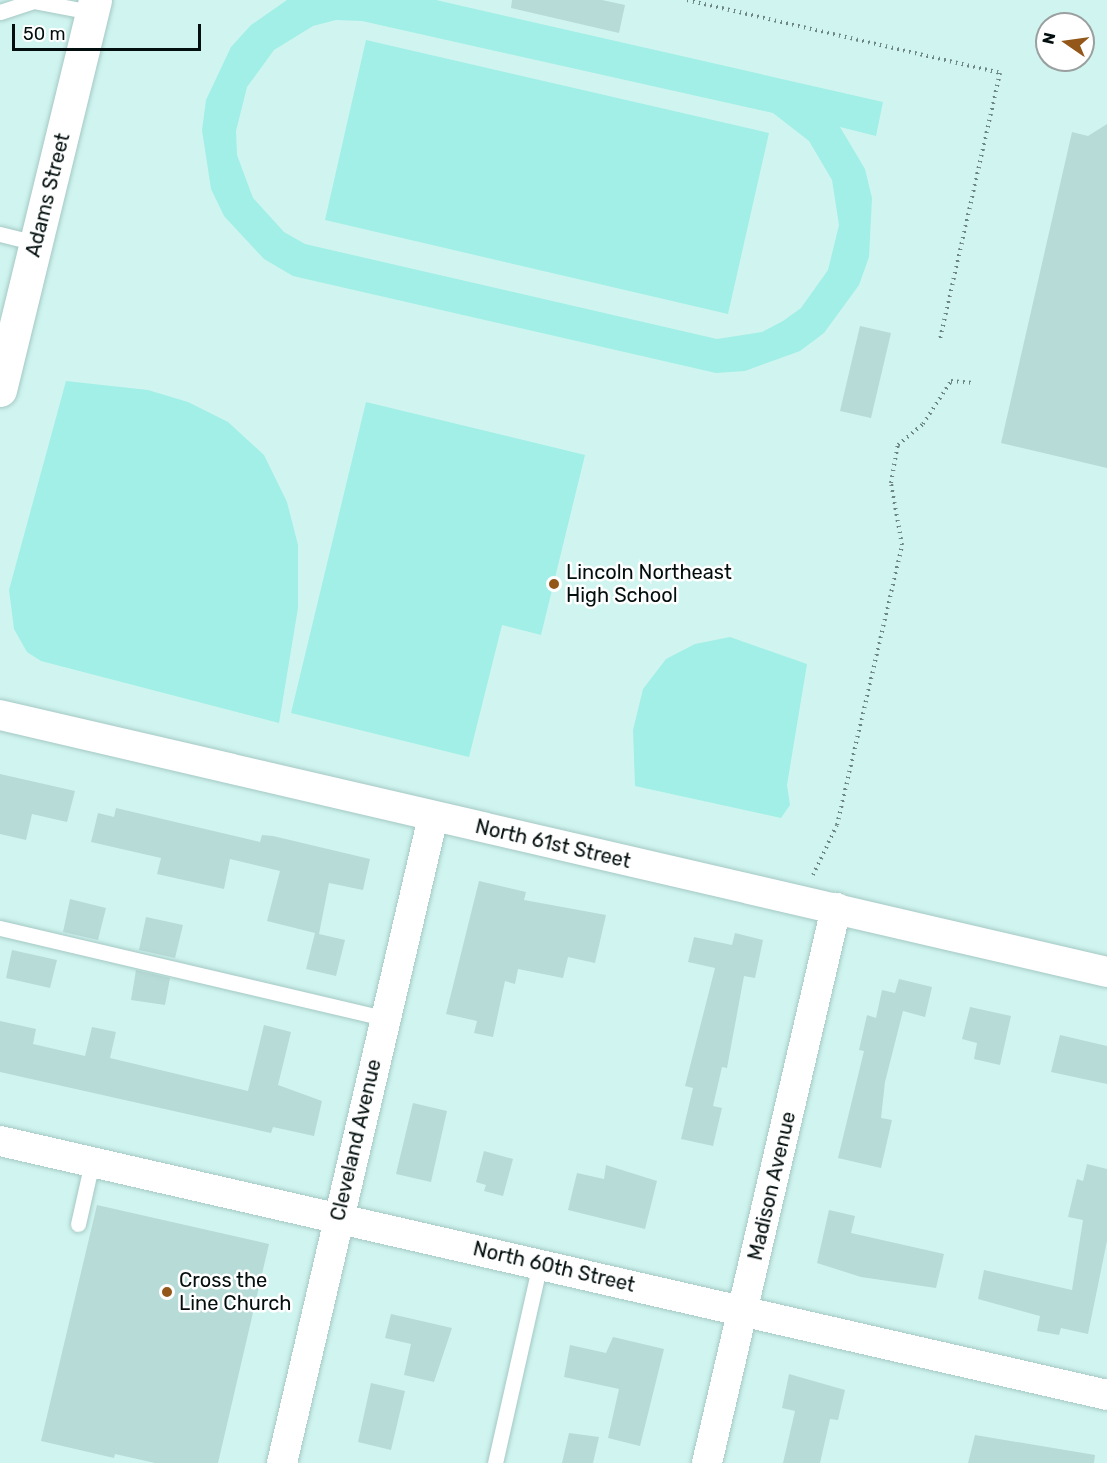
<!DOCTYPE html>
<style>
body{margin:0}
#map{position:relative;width:1107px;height:1463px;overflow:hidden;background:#d0f5f0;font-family:Rubik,sans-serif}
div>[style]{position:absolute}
.green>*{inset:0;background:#a1efe6}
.building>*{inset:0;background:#b7dbd7}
.path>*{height:4px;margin-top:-2px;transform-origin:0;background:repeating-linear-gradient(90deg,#6e8784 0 1.5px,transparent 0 6px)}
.roads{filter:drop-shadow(0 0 2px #a5c8c4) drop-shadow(0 0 2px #a5c8c4)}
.service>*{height:15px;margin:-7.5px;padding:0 7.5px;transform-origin:7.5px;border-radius:7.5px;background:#fff}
.minor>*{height:30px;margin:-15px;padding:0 15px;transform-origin:15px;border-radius:15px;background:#fff}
.secondary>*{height:33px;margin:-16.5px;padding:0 16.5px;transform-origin:16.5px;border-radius:16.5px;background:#fff}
.dots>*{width:16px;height:16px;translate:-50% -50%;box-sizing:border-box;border:3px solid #fff;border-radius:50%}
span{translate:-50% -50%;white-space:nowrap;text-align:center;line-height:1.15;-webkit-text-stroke:5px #fff;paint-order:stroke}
.street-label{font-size:20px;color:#030f0e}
.poi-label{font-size:20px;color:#030f0e}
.left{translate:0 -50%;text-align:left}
.north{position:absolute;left:1035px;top:12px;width:60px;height:60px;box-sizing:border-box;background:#fff;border:2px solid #9a9f9f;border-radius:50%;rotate:283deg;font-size:16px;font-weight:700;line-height:24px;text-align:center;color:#030f0e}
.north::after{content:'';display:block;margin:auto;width:21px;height:27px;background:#935719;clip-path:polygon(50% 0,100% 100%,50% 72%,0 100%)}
.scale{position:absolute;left:12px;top:24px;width:189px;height:27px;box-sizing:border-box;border:3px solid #030f0e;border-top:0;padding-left:8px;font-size:18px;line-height:21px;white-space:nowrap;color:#030f0e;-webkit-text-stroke:4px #fff;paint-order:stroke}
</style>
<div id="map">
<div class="green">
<i style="clip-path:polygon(evenodd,287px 0,436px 0,883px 102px,876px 136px,840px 127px,865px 169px,872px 198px,869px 257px,859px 285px,824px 333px,800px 351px,745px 371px,716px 373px,293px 276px,264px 259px,224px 216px,211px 189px,202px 130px,206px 100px,231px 47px,251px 25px,287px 0,336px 20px,362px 21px,773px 113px,809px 141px,832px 180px,839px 225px,828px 270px,801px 308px,783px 321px,762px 332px,717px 339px,305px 244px,284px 232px,253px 198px,237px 155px,236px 131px,247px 87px,274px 50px,313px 26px,336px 20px)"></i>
<i style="clip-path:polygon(366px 40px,769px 133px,728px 314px,325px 220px)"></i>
<i style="clip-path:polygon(66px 381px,148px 390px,188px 402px,228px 422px,264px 455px,287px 502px,298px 545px,298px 608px,279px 723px,41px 661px,27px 652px,14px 629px,9px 590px)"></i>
<i style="clip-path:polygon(366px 402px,585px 455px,541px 635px,502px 625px,469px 757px,291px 713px)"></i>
<i style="clip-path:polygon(730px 637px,807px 664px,787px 785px,790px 805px,781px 818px,635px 786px,633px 730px,643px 689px,666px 659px,695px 644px)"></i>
</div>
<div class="building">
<i style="clip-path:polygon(512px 0,602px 0,625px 5px,619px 33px,511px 8px)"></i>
<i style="clip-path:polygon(1107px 124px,1107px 468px,1001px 443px,1072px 132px,1088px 136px)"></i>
<i style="clip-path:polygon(860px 326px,891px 333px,871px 418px,840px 411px)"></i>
<i style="clip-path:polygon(0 774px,75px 791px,67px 822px,32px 814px,26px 840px,0 834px)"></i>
<i style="clip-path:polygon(116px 808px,260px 842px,262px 835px,273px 836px,370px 859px,363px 890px,329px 883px,319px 934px,345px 940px,336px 976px,306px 969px,315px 933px,267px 921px,280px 871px,230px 859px,224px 889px,157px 874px,161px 858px,91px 842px,98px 813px,114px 817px)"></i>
<i style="clip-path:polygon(479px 881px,526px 892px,524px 900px,606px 915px,595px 963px,568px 957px,563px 978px,518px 969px,515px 984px,505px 981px,493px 1037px,474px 1033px,477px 1021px,446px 1014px)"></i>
<i style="clip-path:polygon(70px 899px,106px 908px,98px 940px,63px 932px)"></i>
<i style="clip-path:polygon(146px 917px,183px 925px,175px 958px,139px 950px)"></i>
<i style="clip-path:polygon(735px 933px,763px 940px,755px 978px,744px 976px,727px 1068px,722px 1067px,713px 1106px,722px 1108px,713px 1146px,681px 1139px,693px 1088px,685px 1086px,715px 968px,688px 962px,694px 937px,732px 945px)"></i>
<i style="clip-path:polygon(12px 950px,57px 960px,50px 988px,6px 978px)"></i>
<i style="clip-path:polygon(136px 970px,170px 978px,165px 1005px,131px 1000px)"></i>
<i style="clip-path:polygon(899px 979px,932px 987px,925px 1017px,903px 1011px,885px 1082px,881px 1118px,892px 1120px,881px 1168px,838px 1158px,864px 1051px,859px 1050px,867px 1015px,876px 1018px,882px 990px,895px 993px)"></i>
<i style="clip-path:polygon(970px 1007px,1011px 1016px,1000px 1065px,974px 1059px,977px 1043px,962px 1039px)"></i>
<i style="clip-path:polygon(0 1021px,36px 1029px,33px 1044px,85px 1056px,92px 1027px,116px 1032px,110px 1058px,248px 1091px,264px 1025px,291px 1032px,278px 1085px,322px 1101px,314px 1136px,273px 1127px,271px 1133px,0 1072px)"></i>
<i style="clip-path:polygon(1060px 1035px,1107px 1046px,1107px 1084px,1051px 1072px)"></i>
<i style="clip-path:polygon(413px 1103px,447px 1111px,431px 1182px,396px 1174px)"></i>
<i style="clip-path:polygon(484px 1151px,513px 1159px,503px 1196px,484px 1191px,486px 1185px,476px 1182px)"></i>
<i style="clip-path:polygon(1087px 1164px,1107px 1169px,1107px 1241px,1088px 1334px,1061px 1328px,1059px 1335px,1037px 1331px,1040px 1316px,978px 1299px,984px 1270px,1072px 1290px,1083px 1220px,1068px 1217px,1077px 1179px,1083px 1181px)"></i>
<i style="clip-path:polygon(606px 1165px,657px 1181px,645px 1229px,568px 1210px,577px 1173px,604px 1179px)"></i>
<i style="clip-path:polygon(97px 1205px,269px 1244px,218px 1463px,155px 1463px,115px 1454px,114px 1458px,41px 1441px)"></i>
<i style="clip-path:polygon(829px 1210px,855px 1216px,851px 1233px,944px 1254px,936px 1288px,861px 1277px,817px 1263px)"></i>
<i style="clip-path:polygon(391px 1314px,452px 1328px,434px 1382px,404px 1375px,411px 1344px,385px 1338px)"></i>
<i style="clip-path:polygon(613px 1337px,664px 1349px,640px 1446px,608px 1438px,619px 1389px,564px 1377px,570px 1345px,606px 1353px)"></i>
<i style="clip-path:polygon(789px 1374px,845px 1390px,838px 1420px,830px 1419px,820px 1463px,783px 1463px,795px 1411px,782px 1408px)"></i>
<i style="clip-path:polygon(371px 1383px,405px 1391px,391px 1450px,358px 1442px)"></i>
<i style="clip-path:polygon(569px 1433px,599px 1437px,593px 1463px,562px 1463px)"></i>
<i style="clip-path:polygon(975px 1435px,1095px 1455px,1094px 1463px,968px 1463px)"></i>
</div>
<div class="path">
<i style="left:687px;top:0;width:321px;rotate:13.1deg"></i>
<i style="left:1000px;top:73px;width:274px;rotate:102.7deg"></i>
<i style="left:813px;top:875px;width:55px;rotate:-64.4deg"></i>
<i style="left:837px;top:825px;width:287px;rotate:-76.9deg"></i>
<i style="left:902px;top:545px;width:63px;rotate:-100.1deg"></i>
<i style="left:891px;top:483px;width:39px;rotate:-80deg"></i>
<i style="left:898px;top:445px;width:33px;rotate:-40deg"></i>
<i style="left:923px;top:424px;width:51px;rotate:-56.9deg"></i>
<i style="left:951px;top:381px;width:23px;rotate:5deg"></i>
</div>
<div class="roads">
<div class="service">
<i style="left:0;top:12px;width:35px;rotate:-18deg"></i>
<i style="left:33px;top:1px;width:60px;rotate:10.6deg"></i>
<i style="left:0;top:234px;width:37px;rotate:14deg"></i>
<i style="left:0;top:928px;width:395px;rotate:13.2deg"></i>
<i style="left:78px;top:1224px;width:64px;rotate:-77.3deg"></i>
<i style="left:495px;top:1463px;width:204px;rotate:-77.3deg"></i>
</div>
<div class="minor">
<i style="left:0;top:715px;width:1136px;rotate:13.07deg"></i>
<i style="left:0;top:1141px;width:1136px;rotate:12.92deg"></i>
<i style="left:282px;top:1463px;width:663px;rotate:-76.84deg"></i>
<i style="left:707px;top:1463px;width:570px;rotate:-76.91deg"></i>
</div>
<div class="secondary">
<i style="left:0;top:390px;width:401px;rotate:-76.3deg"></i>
</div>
</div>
<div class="dots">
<i style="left:554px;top:584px;background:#935719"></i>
<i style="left:167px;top:1292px;background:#935719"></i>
</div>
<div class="street-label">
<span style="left:48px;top:195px;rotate:-76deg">Adams Street</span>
<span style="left:553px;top:844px;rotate:13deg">North 61st Street</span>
<span style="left:356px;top:1140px;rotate:-77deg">Cleveland Avenue</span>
<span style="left:772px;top:1186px;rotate:-77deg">Madison Avenue</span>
<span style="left:554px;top:1267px;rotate:13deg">North 60th Street</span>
</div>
<div class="poi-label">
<span class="left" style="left:566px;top:584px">Lincoln Northeast<br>High School</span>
<span class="left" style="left:179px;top:1292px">Cross the<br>Line Church</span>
</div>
<div class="north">N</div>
<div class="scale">50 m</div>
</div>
